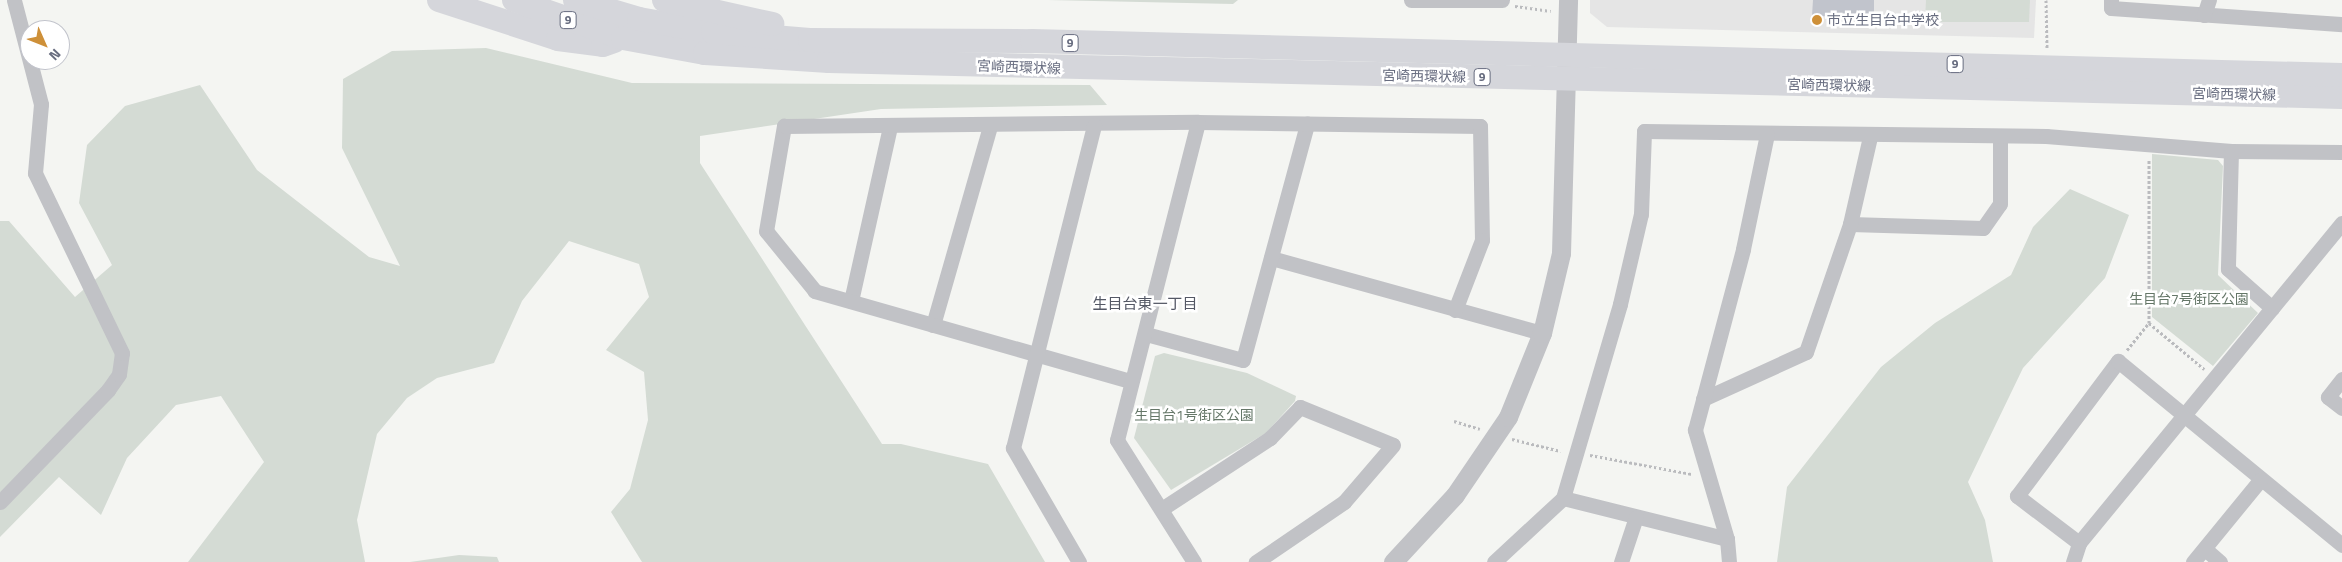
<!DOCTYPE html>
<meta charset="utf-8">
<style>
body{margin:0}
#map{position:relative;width:2342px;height:562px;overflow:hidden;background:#f4f5f2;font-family:"Titillium Web","Noto Sans JP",sans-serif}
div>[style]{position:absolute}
.built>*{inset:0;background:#e5e5e5}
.green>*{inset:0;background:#d4dbd4}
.water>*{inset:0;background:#c1c4cc}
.path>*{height:3px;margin-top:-1.5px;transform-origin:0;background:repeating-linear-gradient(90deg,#babbbe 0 2.5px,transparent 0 5px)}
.minor>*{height:15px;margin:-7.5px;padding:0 7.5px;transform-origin:7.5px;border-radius:7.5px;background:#c1c2c6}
.tertiary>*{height:19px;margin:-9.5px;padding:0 9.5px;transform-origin:9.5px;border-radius:9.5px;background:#c1c2c6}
.primary>*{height:24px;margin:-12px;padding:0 12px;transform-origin:12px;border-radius:12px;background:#d5d6db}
.dots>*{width:14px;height:14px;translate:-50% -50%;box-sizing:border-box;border:2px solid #fff;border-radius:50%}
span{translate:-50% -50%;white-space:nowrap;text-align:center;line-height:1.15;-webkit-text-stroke:5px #fff;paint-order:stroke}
.shield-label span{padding:1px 4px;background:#fff;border:1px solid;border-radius:4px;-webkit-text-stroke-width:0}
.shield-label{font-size:12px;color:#676c7f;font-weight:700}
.poi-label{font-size:14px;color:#676c7f}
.left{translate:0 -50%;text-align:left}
.street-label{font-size:14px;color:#676c7f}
.park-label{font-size:14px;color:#657768}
.neighbourhood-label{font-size:15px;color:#545865}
.north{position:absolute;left:20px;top:20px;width:50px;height:50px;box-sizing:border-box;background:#fff;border:1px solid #c2c4cc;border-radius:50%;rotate:134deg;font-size:14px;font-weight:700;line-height:20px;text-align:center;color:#676c7f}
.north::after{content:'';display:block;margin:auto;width:18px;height:22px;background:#ce9039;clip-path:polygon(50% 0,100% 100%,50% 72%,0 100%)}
</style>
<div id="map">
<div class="built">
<i style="clip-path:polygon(1590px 0,2036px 0,2034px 38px,1607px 27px,1590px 13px)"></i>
</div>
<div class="green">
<i style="clip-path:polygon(1048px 0,1238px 0,1233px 4px)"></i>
<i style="clip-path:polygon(1926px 0,2030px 0,2029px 22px,1925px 22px)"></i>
<i style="clip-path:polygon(486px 48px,632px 83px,1090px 85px,1107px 105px,881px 109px,700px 136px,700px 163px,882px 444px,901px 444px,988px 464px,1045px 562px,642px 562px,611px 512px,630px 489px,648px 420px,644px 372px,606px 350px,649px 297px,639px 264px,569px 241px,522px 301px,494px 363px,437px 378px,407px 398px,377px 434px,357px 520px,365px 562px,188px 562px,264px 462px,221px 396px,176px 405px,127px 458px,101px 515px,59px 477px,0 537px,0 221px,9px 221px,75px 297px,112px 265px,79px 203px,87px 145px,125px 106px,200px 85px,257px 170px,369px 257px,400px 266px,342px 148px,343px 79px,392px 51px)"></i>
<i style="clip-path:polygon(2152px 154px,2218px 160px,2223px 166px,2218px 275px,2258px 313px,2213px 366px,2152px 317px)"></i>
<i style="clip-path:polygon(2070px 189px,2129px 215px,2105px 278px,2023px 368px,1968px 482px,1985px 520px,1993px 562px,1777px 562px,1787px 487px,1881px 367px,1935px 323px,2011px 275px,2033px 227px)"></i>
<i style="clip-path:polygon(1164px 353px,1247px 373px,1296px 396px,1295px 401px,1266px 433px,1171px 490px,1134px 438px,1155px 356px)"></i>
<i style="clip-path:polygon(459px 555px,497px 557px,499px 562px,410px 562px)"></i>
</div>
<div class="water">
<i style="clip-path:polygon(1813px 0,1874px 0,1874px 17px,1812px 16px)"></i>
</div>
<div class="path">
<i style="left:2046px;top:0;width:48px;rotate:88.8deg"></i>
<i style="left:1515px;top:6px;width:36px;rotate:8deg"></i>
<i style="left:2149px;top:323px;width:164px;rotate:-90deg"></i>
<i style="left:2127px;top:350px;width:35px;rotate:-51deg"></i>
<i style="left:2149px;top:323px;width:72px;rotate:39.9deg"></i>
<i style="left:1454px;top:421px;width:27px;rotate:17deg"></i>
<i style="left:1512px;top:439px;width:50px;rotate:13.8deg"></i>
<i style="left:1590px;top:455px;width:104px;rotate:10.6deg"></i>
</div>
<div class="minor">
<i style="left:1411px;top:0;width:91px"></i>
<i style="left:2111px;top:0;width:8px;rotate:90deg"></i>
<i style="left:2111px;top:8px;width:232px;rotate:4deg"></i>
<i style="left:2204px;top:15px;width:16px;rotate:-72deg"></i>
<i style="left:2231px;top:151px;width:118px;rotate:91.5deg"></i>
<i style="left:2228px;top:269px;width:59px;rotate:41.6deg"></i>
<i style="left:1850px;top:224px;width:133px;rotate:1.7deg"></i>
<i style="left:1983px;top:228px;width:29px;rotate:-55deg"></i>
<i style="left:2000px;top:204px;width:66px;rotate:-90deg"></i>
<i style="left:1271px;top:258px;width:281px;rotate:15.5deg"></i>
<i style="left:851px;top:301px;width:178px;rotate:-77.4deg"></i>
<i style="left:933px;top:325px;width:207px;rotate:-74deg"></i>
<i style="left:1146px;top:334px;width:100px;rotate:15deg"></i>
<i style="left:1243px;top:360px;width:245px;rotate:-74.8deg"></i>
<i style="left:2342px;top:379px;width:23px;rotate:128deg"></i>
<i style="left:2328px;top:397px;width:18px;rotate:38deg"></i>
<i style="left:1130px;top:381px;width:328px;rotate:-164.1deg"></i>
<i style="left:815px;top:291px;width:77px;rotate:-129.2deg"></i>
<i style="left:766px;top:231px;width:107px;rotate:-80.3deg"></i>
<i style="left:784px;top:126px;width:414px;rotate:-0.6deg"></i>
<i style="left:1198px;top:122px;width:282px;rotate:0.8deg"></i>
<i style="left:1480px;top:126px;width:114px;rotate:89deg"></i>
<i style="left:1482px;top:240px;width:75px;rotate:111.1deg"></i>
<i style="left:1703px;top:399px;width:113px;rotate:-24.5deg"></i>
<i style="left:1806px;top:352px;width:135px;rotate:-71deg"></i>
<i style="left:1850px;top:224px;width:89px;rotate:-77.1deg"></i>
<i style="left:1563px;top:498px;width:169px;rotate:14deg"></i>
<i style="left:0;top:502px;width:156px;rotate:-46deg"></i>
<i style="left:108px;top:390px;width:19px;rotate:-55deg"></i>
<i style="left:119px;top:374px;width:21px;rotate:-82deg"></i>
<i style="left:122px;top:353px;width:200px;rotate:-115.8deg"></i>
<i style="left:35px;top:173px;width:69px;rotate:-85deg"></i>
<i style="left:41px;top:104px;width:107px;rotate:-104.6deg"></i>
<i style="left:1163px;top:508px;width:128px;rotate:-33.2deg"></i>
<i style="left:1270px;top:438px;width:43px;rotate:-45.9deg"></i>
<i style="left:1300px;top:407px;width:100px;rotate:22.2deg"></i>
<i style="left:1393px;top:445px;width:75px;rotate:130.7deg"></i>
<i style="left:1344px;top:502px;width:107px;rotate:145.7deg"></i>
<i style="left:2079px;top:543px;width:78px;rotate:-142.8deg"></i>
<i style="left:2017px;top:496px;width:169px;rotate:-53.2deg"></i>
<i style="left:2118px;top:361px;width:290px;rotate:39.4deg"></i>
<i style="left:2205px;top:549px;width:20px;rotate:41deg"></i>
<i style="left:1079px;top:562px;width:132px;rotate:-120.1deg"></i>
<i style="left:1013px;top:448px;width:333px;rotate:-75.9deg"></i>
<i style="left:1194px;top:562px;width:144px;rotate:-122.3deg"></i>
<i style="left:1117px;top:440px;width:328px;rotate:-75.7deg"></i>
<i style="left:1494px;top:562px;width:94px;rotate:-42.8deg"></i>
<i style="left:1563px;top:498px;width:202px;rotate:-73.6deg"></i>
<i style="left:1620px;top:304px;width:92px;rotate:-76.9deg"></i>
<i style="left:1641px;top:214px;width:83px;rotate:-87.9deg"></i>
<i style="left:1644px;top:131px;width:402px;rotate:0.7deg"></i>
<i style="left:2046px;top:136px;width:186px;rotate:4.6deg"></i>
<i style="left:2231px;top:151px;width:111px;rotate:0.5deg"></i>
<i style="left:1621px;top:562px;width:47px;rotate:-71.6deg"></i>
<i style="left:1729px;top:562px;width:23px;rotate:-95deg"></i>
<i style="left:1727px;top:539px;width:114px;rotate:-106.4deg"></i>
<i style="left:1695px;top:430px;width:187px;rotate:-75.1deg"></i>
<i style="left:1743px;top:249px;width:117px;rotate:-78.2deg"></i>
<i style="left:2073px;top:562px;width:20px;rotate:-72deg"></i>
<i style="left:2079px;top:543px;width:414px;rotate:-50.6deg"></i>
<i style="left:2193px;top:562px;width:106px;rotate:-50.7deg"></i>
</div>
<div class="tertiary">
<i style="left:1393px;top:562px;width:91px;rotate:-47.2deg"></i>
<i style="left:1455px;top:495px;width:94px;rotate:-55.8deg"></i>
<i style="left:1508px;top:417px;width:91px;rotate:-68deg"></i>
<i style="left:1542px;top:333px;width:82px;rotate:-76.6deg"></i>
<i style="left:1561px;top:253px;width:253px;rotate:-88.4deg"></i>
</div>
<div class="primary">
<i style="left:439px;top:0;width:125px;rotate:18.1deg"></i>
<i style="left:558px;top:39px;width:45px;rotate:7.6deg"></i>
<i style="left:603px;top:45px;width:12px;rotate:-20deg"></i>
<i style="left:514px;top:0;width:115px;rotate:19.2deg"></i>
<i style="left:623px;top:38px;width:83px;rotate:10.4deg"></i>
<i style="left:705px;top:53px;width:124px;rotate:3.7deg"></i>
<i style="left:829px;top:61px;width:1513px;rotate:1.36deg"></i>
<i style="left:575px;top:0;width:67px;rotate:16.5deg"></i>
<i style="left:639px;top:19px;width:75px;rotate:10deg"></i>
<i style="left:713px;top:32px;width:97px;rotate:4.7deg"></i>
<i style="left:810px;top:40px;width:222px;rotate:0.3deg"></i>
<i style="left:1032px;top:41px;width:1310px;rotate:1.49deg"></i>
<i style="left:664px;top:0;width:111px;rotate:12.5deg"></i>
</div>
<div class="dots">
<i style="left:1817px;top:20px;background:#ce9039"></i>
</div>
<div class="shield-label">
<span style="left:568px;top:20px">9</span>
<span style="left:1070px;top:43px">9</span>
<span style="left:1955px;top:64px">9</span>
<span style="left:1482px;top:77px">9</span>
</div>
<div class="poi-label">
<span class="left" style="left:1827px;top:20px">市立生目台中学校</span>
</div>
<div class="street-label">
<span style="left:1019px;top:67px;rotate:2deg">宮崎西環状線</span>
<span style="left:1424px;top:76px;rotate:1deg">宮崎西環状線</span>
<span style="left:1829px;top:85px;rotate:1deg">宮崎西環状線</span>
<span style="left:2234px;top:94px;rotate:1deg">宮崎西環状線</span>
</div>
<div class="park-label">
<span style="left:2189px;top:299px">生目台7号街区公園</span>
<span style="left:1194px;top:415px">生目台1号街区公園</span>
</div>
<div class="neighbourhood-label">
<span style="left:1145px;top:304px">生目台東一丁目</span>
</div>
<div class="north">N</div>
</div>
